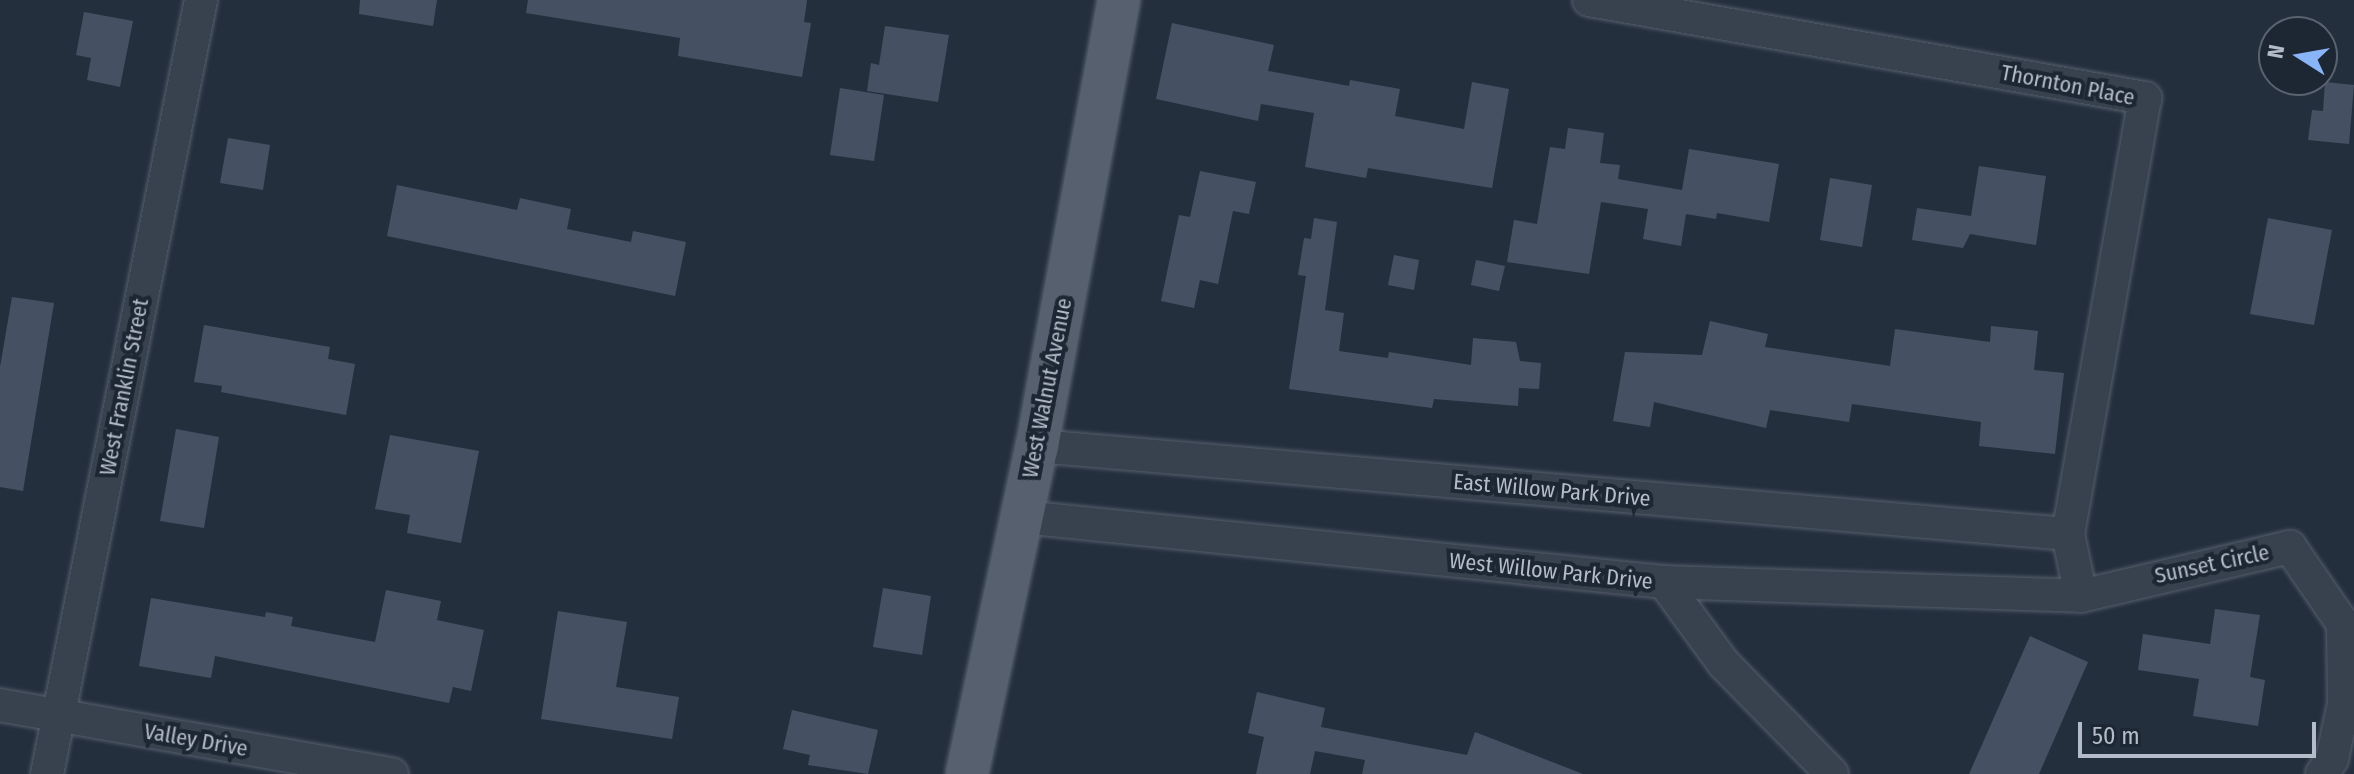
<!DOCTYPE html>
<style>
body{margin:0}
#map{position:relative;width:2354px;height:774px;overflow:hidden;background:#242f3e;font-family:"Fira Sans Condensed",sans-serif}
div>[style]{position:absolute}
.building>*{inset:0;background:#455162}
.roads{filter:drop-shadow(0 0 2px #565f6c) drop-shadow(0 0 2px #565f6c)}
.minor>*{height:32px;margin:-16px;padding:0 16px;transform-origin:16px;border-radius:16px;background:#38414e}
.major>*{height:42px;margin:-21px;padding:0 21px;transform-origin:21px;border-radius:21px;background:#56606e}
span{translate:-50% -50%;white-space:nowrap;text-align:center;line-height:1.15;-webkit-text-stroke:8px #1d2633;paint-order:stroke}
.street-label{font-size:22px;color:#b4bcc9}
.north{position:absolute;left:2258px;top:16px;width:80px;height:80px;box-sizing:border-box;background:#1d2633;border:2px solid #59626f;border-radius:50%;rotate:281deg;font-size:22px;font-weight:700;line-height:32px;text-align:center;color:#b4bcc9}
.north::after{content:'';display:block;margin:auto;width:28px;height:36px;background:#8ab4f8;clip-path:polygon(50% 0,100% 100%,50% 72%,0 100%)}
.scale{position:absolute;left:2078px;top:722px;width:238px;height:36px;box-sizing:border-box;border:4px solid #b4bcc9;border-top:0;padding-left:10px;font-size:24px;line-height:28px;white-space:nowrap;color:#b4bcc9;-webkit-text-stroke:6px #1d2633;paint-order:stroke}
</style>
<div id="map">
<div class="building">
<i style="clip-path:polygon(360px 0,437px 0,433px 26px,359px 14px)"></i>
<i style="clip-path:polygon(528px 0,807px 0,804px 22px,811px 23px,802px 77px,678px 56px,680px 38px,526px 13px)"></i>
<i style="clip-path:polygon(84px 12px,133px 21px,120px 87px,87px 80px,91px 58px,76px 55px)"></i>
<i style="clip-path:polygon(1172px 23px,1274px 45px,1268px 71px,1349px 86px,1350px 80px,1400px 89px,1395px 116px,1464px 129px,1472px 82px,1509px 89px,1492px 188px,1368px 168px,1366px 178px,1305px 167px,1314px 113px,1261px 104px,1258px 121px,1156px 99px)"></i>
<i style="clip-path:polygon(885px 26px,949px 35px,938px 102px,867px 91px,871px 63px,879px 65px)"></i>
<i style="clip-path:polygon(2325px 82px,2354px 85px,2349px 144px,2308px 140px,2312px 110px,2323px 111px)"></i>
<i style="clip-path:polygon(840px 88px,884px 95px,874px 161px,830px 155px)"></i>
<i style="clip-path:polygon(1568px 128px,1604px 133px,1600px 163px,1620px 165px,1618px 179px,1682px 190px,1689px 149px,1779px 164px,1769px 222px,1717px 213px,1716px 219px,1686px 214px,1681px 246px,1643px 239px,1648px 209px,1601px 202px,1589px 274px,1507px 262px,1514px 220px,1537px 224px,1550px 147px,1565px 149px)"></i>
<i style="clip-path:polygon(228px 138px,270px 145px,263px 190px,220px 183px)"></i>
<i style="clip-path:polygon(1979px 166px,2046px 176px,2036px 245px,1970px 234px,1963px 248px,1912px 240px,1917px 208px,1971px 216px)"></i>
<i style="clip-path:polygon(1200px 171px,1256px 182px,1249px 214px,1233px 211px,1218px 284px,1200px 280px,1194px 308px,1161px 301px,1179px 215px,1190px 217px)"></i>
<i style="clip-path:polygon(1830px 178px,1872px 185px,1862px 247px,1820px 240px)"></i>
<i style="clip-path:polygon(397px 185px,517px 210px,520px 198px,571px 209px,567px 229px,631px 242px,633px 231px,686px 242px,675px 296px,387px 236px)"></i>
<i style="clip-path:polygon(1314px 218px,1337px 222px,1325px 310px,1344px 313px,1339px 351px,1388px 358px,1389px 352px,1471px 365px,1473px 338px,1516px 342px,1520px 361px,1541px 363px,1539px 389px,1519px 388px,1518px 406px,1434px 399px,1432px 408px,1289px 389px,1306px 276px,1298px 275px,1304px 238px,1311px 239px)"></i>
<i style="clip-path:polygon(2268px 218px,2332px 230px,2314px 325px,2250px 314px)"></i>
<i style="clip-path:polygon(1394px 255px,1419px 260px,1414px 290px,1388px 285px)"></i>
<i style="clip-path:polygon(1476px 260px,1505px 266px,1499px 291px,1471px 285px)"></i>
<i style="clip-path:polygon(12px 297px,54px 303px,23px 491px,0 487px,0 367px)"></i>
<i style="clip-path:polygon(1710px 321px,1768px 334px,1765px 347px,1890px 366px,1895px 329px,1990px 342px,1991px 326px,2038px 331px,2034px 370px,2064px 373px,2055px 454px,1979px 446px,1981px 422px,1852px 404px,1849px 422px,1770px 410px,1766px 428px,1654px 402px,1650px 427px,1613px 421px,1625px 352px,1702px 355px)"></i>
<i style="clip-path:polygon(204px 325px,330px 347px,328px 359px,355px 364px,346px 415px,221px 392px,222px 386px,194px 382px)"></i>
<i style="clip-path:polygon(176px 429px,219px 437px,204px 528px,160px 521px)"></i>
<i style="clip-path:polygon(390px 435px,479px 451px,461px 543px,407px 533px,410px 515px,375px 509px)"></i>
<i style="clip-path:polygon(883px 588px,931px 596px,922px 655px,873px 647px)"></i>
<i style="clip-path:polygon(386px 590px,441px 601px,437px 620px,484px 630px,471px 691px,453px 687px,449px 703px,215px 656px,211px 678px,139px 666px,151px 598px,265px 617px,266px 612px,293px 617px,291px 626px,375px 642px)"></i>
<i style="clip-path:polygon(2215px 609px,2260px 615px,2250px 677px,2265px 680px,2258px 726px,2193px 716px,2199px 679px,2138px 670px,2143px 634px,2210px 644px)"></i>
<i style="clip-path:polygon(558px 611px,627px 622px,616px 687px,679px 697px,672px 739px,541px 719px)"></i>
<i style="clip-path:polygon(2030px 636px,2088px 662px,2039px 774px,1969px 774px)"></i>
<i style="clip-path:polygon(1257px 692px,1325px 708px,1321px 727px,1467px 755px,1475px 732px,1583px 774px,1362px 774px,1365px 760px,1315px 751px,1310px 774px,1256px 774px,1264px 737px,1248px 733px)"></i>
<i style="clip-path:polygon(792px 710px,878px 730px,868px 774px,808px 765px,810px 755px,783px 749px)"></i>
</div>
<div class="roads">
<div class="minor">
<i style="left:1589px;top:0;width:565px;rotate:10deg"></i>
<i style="left:2145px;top:98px;width:443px;rotate:100deg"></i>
<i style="left:2068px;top:534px;width:63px;rotate:78.2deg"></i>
<i style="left:1037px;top:446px;width:1035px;rotate:4.88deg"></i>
<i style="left:1022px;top:517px;width:645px;rotate:5.78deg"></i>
<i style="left:1664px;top:582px;width:417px;rotate:1.9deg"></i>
<i style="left:2081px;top:596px;width:215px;rotate:-13.2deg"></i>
<i style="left:2290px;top:547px;width:93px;rotate:55.5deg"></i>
<i style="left:2343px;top:624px;width:80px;rotate:89.3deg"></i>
<i style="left:2344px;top:704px;width:56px;rotate:102.3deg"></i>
<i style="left:2332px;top:759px;width:18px;rotate:124deg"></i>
<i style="left:1664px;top:582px;width:102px;rotate:53.8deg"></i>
<i style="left:1724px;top:664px;width:154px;rotate:45.5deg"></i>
<i style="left:0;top:705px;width:398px;rotate:10deg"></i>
<i style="left:47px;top:774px;width:789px;rotate:-78.75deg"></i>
</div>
<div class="major">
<i style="left:967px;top:774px;width:335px;rotate:-78deg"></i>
<i style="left:1037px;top:446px;width:453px;rotate:-79.6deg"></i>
</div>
</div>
<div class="street-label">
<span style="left:2068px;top:85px;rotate:11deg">Thornton Place</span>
<span style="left:124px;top:387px;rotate:-79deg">West Franklin Street</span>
<span style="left:1047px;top:388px;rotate:-79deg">West Walnut Avenue</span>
<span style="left:1552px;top:490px;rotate:5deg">East Willow Park Drive</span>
<span style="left:2212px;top:564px;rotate:-12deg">Sunset Circle</span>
<span style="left:1551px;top:571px;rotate:6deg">West Willow Park Drive</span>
<span style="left:196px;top:740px;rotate:10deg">Valley Drive</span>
</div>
<div class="north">N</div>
<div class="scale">50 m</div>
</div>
